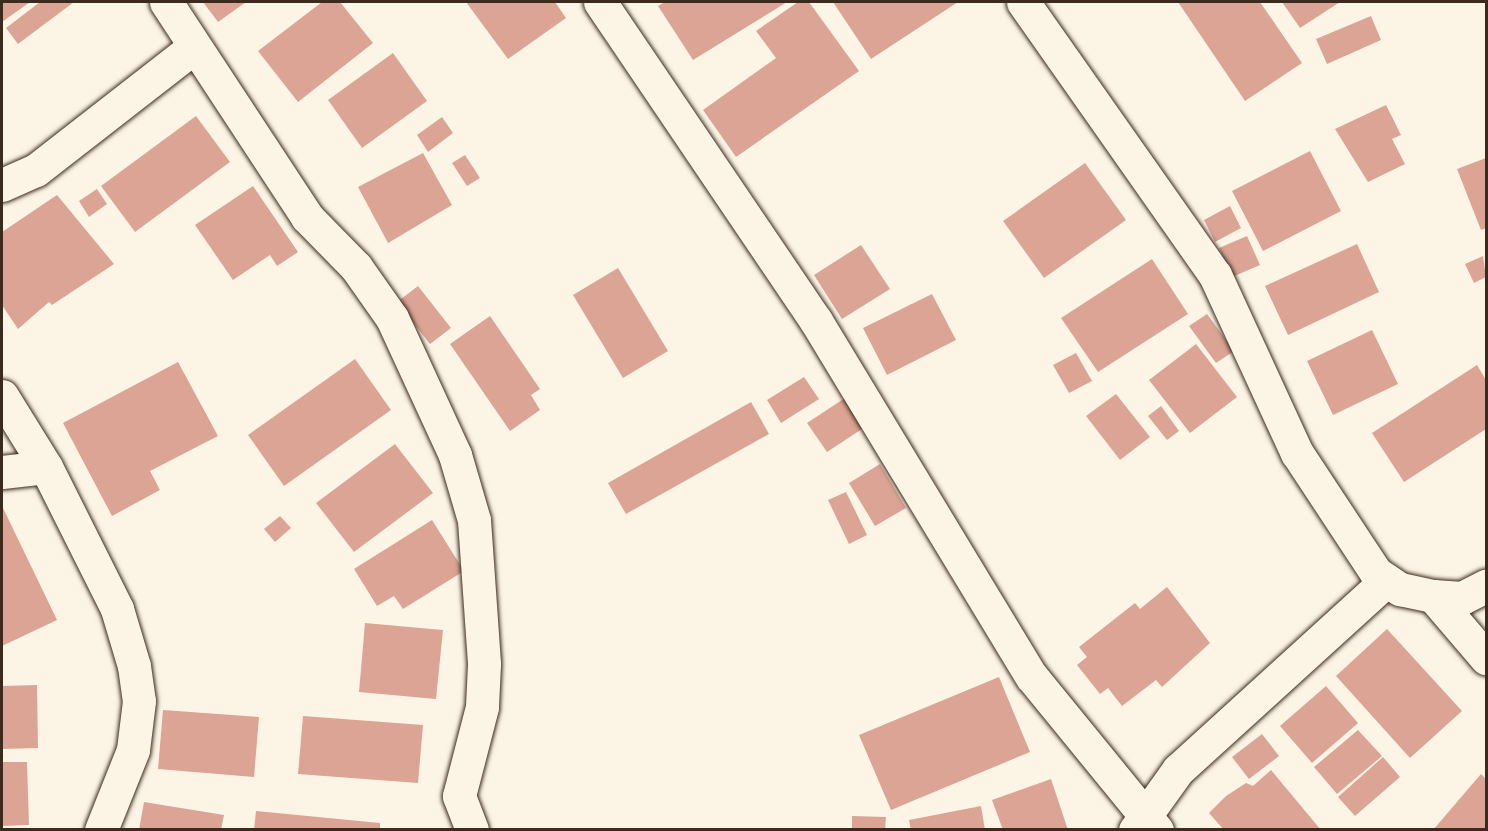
<!DOCTYPE html>
<style>
body{margin:0}
#map{position:relative;width:1488px;height:831px;overflow:hidden;background:#fcf5e5;font-family:Itim,sans-serif}
div>[style]{position:absolute}
.building>*{inset:0;background:#dca494}
.roads{filter:drop-shadow(0 0 2px #3b2a1e) drop-shadow(0 0 2px #3b2a1e)}
.street>*{height:33px;margin:-16.5px;padding:0 16.5px;transform-origin:16.5px;border-radius:16.5px;background:#fcf5e5}
span{translate:-50% -50%;white-space:nowrap;text-align:center;line-height:1.15;-webkit-text-stroke:4.5px #fcf5e5;paint-order:stroke}
.frame{position:absolute;inset:0;border:3px solid #3b2a1e;pointer-events:none}
</style>
<div id="map">
<div class="building">
<i style="clip-path:polygon(2px 2px,30px 2px,2px 22px)"></i>
<i style="clip-path:polygon(40px 2px,74px 2px,18px 44px,6px 28px)"></i>
<i style="clip-path:polygon(203px 2px,246px 2px,218px 22px)"></i>
<i style="clip-path:polygon(322px 2px,340px 2px,373px 43px,298px 102px,258px 51px)"></i>
<i style="clip-path:polygon(466px 2px,555px 2px,566px 18px,508px 59px)"></i>
<i style="clip-path:polygon(665px 2px,787px 2px,693px 60px,658px 6px)"></i>
<i style="clip-path:polygon(798px 2px,809px 2px,859px 71px,736px 157px,703px 110px,776px 58px,756px 31px)"></i>
<i style="clip-path:polygon(833px 2px,958px 2px,871px 59px)"></i>
<i style="clip-path:polygon(1178px 2px,1260px 2px,1302px 63px,1245px 101px)"></i>
<i style="clip-path:polygon(1282px 2px,1340px 2px,1300px 28px)"></i>
<i style="clip-path:polygon(1371px 16px,1381px 40px,1327px 64px,1316px 39px)"></i>
<i style="clip-path:polygon(393px 53px,427px 101px,362px 148px,328px 100px)"></i>
<i style="clip-path:polygon(1386px 105px,1401px 135px,1392px 139px,1405px 164px,1368px 182px,1335px 129px)"></i>
<i style="clip-path:polygon(196px 116px,230px 162px,135px 232px,101px 186px)"></i>
<i style="clip-path:polygon(442px 117px,453px 133px,428px 152px,417px 135px)"></i>
<i style="clip-path:polygon(1310px 151px,1341px 211px,1263px 251px,1232px 191px)"></i>
<i style="clip-path:polygon(423px 153px,452px 205px,388px 243px,358px 187px)"></i>
<i style="clip-path:polygon(465px 155px,480px 178px,467px 186px,452px 163px)"></i>
<i style="clip-path:polygon(1486px 158px,1486px 228px,1481px 230px,1457px 169px)"></i>
<i style="clip-path:polygon(1085px 163px,1126px 220px,1044px 278px,1003px 221px)"></i>
<i style="clip-path:polygon(253px 186px,298px 252px,277px 266px,270px 255px,233px 280px,195px 225px)"></i>
<i style="clip-path:polygon(97px 189px,107px 204px,89px 217px,79px 201px)"></i>
<i style="clip-path:polygon(57px 195px,114px 264px,52px 305px,49px 302px,18px 329px,2px 305px,2px 232px)"></i>
<i style="clip-path:polygon(1230px 206px,1241px 228px,1215px 242px,1204px 220px)"></i>
<i style="clip-path:polygon(1247px 236px,1260px 265px,1232px 277px,1219px 248px)"></i>
<i style="clip-path:polygon(1357px 244px,1379px 292px,1288px 335px,1265px 286px)"></i>
<i style="clip-path:polygon(861px 245px,890px 289px,842px 319px,814px 275px)"></i>
<i style="clip-path:polygon(1483px 256px,1486px 277px,1474px 283px,1465px 264px)"></i>
<i style="clip-path:polygon(1152px 259px,1188px 314px,1098px 372px,1061px 318px)"></i>
<i style="clip-path:polygon(618px 268px,668px 351px,623px 378px,573px 295px)"></i>
<i style="clip-path:polygon(418px 286px,451px 328px,430px 344px,397px 302px)"></i>
<i style="clip-path:polygon(932px 294px,956px 340px,887px 375px,863px 328px)"></i>
<i style="clip-path:polygon(1207px 314px,1234px 351px,1216px 363px,1189px 326px)"></i>
<i style="clip-path:polygon(490px 316px,540px 389px,531px 395px,540px 410px,510px 431px,450px 344px)"></i>
<i style="clip-path:polygon(1372px 330px,1398px 384px,1333px 415px,1307px 361px)"></i>
<i style="clip-path:polygon(1196px 344px,1237px 397px,1190px 433px,1149px 380px)"></i>
<i style="clip-path:polygon(1076px 353px,1092px 381px,1069px 393px,1053px 365px)"></i>
<i style="clip-path:polygon(355px 359px,391px 410px,284px 486px,248px 435px)"></i>
<i style="clip-path:polygon(178px 362px,218px 436px,150px 471px,160px 490px,112px 516px,63px 423px)"></i>
<i style="clip-path:polygon(1477px 365px,1486px 380px,1486px 429px,1404px 482px,1372px 433px)"></i>
<i style="clip-path:polygon(804px 377px,819px 399px,781px 423px,767px 400px)"></i>
<i style="clip-path:polygon(1116px 394px,1150px 437px,1120px 460px,1086px 416px)"></i>
<i style="clip-path:polygon(845px 398px,865px 427px,827px 452px,807px 423px)"></i>
<i style="clip-path:polygon(751px 402px,769px 434px,626px 514px,608px 483px)"></i>
<i style="clip-path:polygon(1161px 406px,1179px 431px,1167px 440px,1148px 416px)"></i>
<i style="clip-path:polygon(395px 444px,433px 493px,354px 552px,316px 503px)"></i>
<i style="clip-path:polygon(880px 464px,906px 508px,875px 526px,849px 483px)"></i>
<i style="clip-path:polygon(846px 492px,867px 535px,849px 544px,828px 500px)"></i>
<i style="clip-path:polygon(3px 508px,57px 620px,2px 646px,2px 509px)"></i>
<i style="clip-path:polygon(280px 516px,291px 528px,275px 542px,264px 529px)"></i>
<i style="clip-path:polygon(432px 520px,464px 571px,403px 609px,394px 596px,377px 606px,354px 569px)"></i>
<i style="clip-path:polygon(1167px 587px,1210px 643px,1162px 687px,1156px 680px,1122px 706px,1108px 688px,1100px 694px,1077px 665px,1087px 657px,1079px 647px,1135px 603px,1140px 609px)"></i>
<i style="clip-path:polygon(365px 623px,443px 630px,436px 699px,359px 692px)"></i>
<i style="clip-path:polygon(1387px 629px,1462px 711px,1410px 758px,1336px 676px)"></i>
<i style="clip-path:polygon(999px 677px,1030px 752px,891px 810px,859px 735px)"></i>
<i style="clip-path:polygon(37px 685px,38px 748px,2px 749px,2px 686px)"></i>
<i style="clip-path:polygon(1326px 686px,1358px 723px,1312px 763px,1280px 726px)"></i>
<i style="clip-path:polygon(163px 710px,259px 717px,254px 777px,158px 769px)"></i>
<i style="clip-path:polygon(303px 716px,423px 725px,418px 783px,298px 774px)"></i>
<i style="clip-path:polygon(1358px 730px,1382px 756px,1337px 794px,1314px 767px)"></i>
<i style="clip-path:polygon(1262px 734px,1279px 756px,1249px 779px,1232px 757px)"></i>
<i style="clip-path:polygon(1383px 757px,1400px 777px,1355px 816px,1338px 797px)"></i>
<i style="clip-path:polygon(2px 762px,27px 762px,29px 825px,2px 826px)"></i>
<i style="clip-path:polygon(1271px 770px,1321px 830px,1224px 830px,1209px 813px,1226px 796px,1246px 783px,1253px 786px)"></i>
<i style="clip-path:polygon(1481px 774px,1486px 779px,1486px 830px,1433px 830px)"></i>
<i style="clip-path:polygon(1051px 779px,1068px 830px,1003px 830px,992px 800px)"></i>
<i style="clip-path:polygon(144px 802px,224px 815px,221px 830px,139px 830px)"></i>
<i style="clip-path:polygon(981px 806px,985px 830px,911px 830px,909px 820px)"></i>
<i style="clip-path:polygon(256px 811px,380px 823px,380px 830px,254px 830px)"></i>
<i style="clip-path:polygon(852px 816px,886px 817px,885px 830px,852px 830px)"></i>
</div>
<div class="roads">
<div class="street">
<i style="left:166px;top:2px;width:257px;rotate:56.7deg"></i>
<i style="left:307px;top:217px;width:70px;rotate:45.6deg"></i>
<i style="left:356px;top:267px;width:62px;rotate:54.8deg"></i>
<i style="left:392px;top:318px;width:151px;rotate:65.3deg"></i>
<i style="left:455px;top:455px;width:68px;rotate:73.7deg"></i>
<i style="left:474px;top:520px;width:144px;rotate:86deg"></i>
<i style="left:484px;top:664px;width:43px;rotate:92.7deg"></i>
<i style="left:482px;top:707px;width:92px;rotate:104.5deg"></i>
<i style="left:459px;top:796px;width:36px;rotate:69deg"></i>
<i style="left:600px;top:2px;width:385px;rotate:55.9deg"></i>
<i style="left:816px;top:321px;width:416px;rotate:58.8deg"></i>
<i style="left:1032px;top:677px;width:198px;rotate:50.8deg"></i>
<i style="left:1023px;top:2px;width:334px;rotate:54.9deg"></i>
<i style="left:1215px;top:275px;width:196px;rotate:65.3deg"></i>
<i style="left:1297px;top:453px;width:144px;rotate:56.6deg"></i>
<i style="left:1376px;top:573px;width:29px;rotate:34deg"></i>
<i style="left:1400px;top:589px;width:34px;rotate:12deg"></i>
<i style="left:1433px;top:596px;width:29px;rotate:4deg"></i>
<i style="left:1462px;top:598px;width:27px;rotate:-27deg"></i>
<i style="left:2px;top:185px;width:37px;rotate:-24deg"></i>
<i style="left:36px;top:170px;width:200px;rotate:-37.9deg"></i>
<i style="left:2px;top:396px;width:84px;rotate:58.2deg"></i>
<i style="left:46px;top:467px;width:159px;rotate:63.4deg"></i>
<i style="left:117px;top:609px;width:59px;rotate:73.4deg"></i>
<i style="left:134px;top:666px;width:35px;rotate:82deg"></i>
<i style="left:139px;top:701px;width:49px;rotate:97deg"></i>
<i style="left:133px;top:750px;width:86px;rotate:111.8deg"></i>
<i style="left:2px;top:472px;width:44px;rotate:-6.5deg"></i>
<i style="left:1433px;top:596px;width:82px;rotate:49.5deg"></i>
<i style="left:1135px;top:830px;width:74px;rotate:-54.4deg"></i>
<i style="left:1178px;top:770px;width:282px;rotate:-42.3deg"></i>
</div>
</div>
<div class="frame"></div>
</div>
